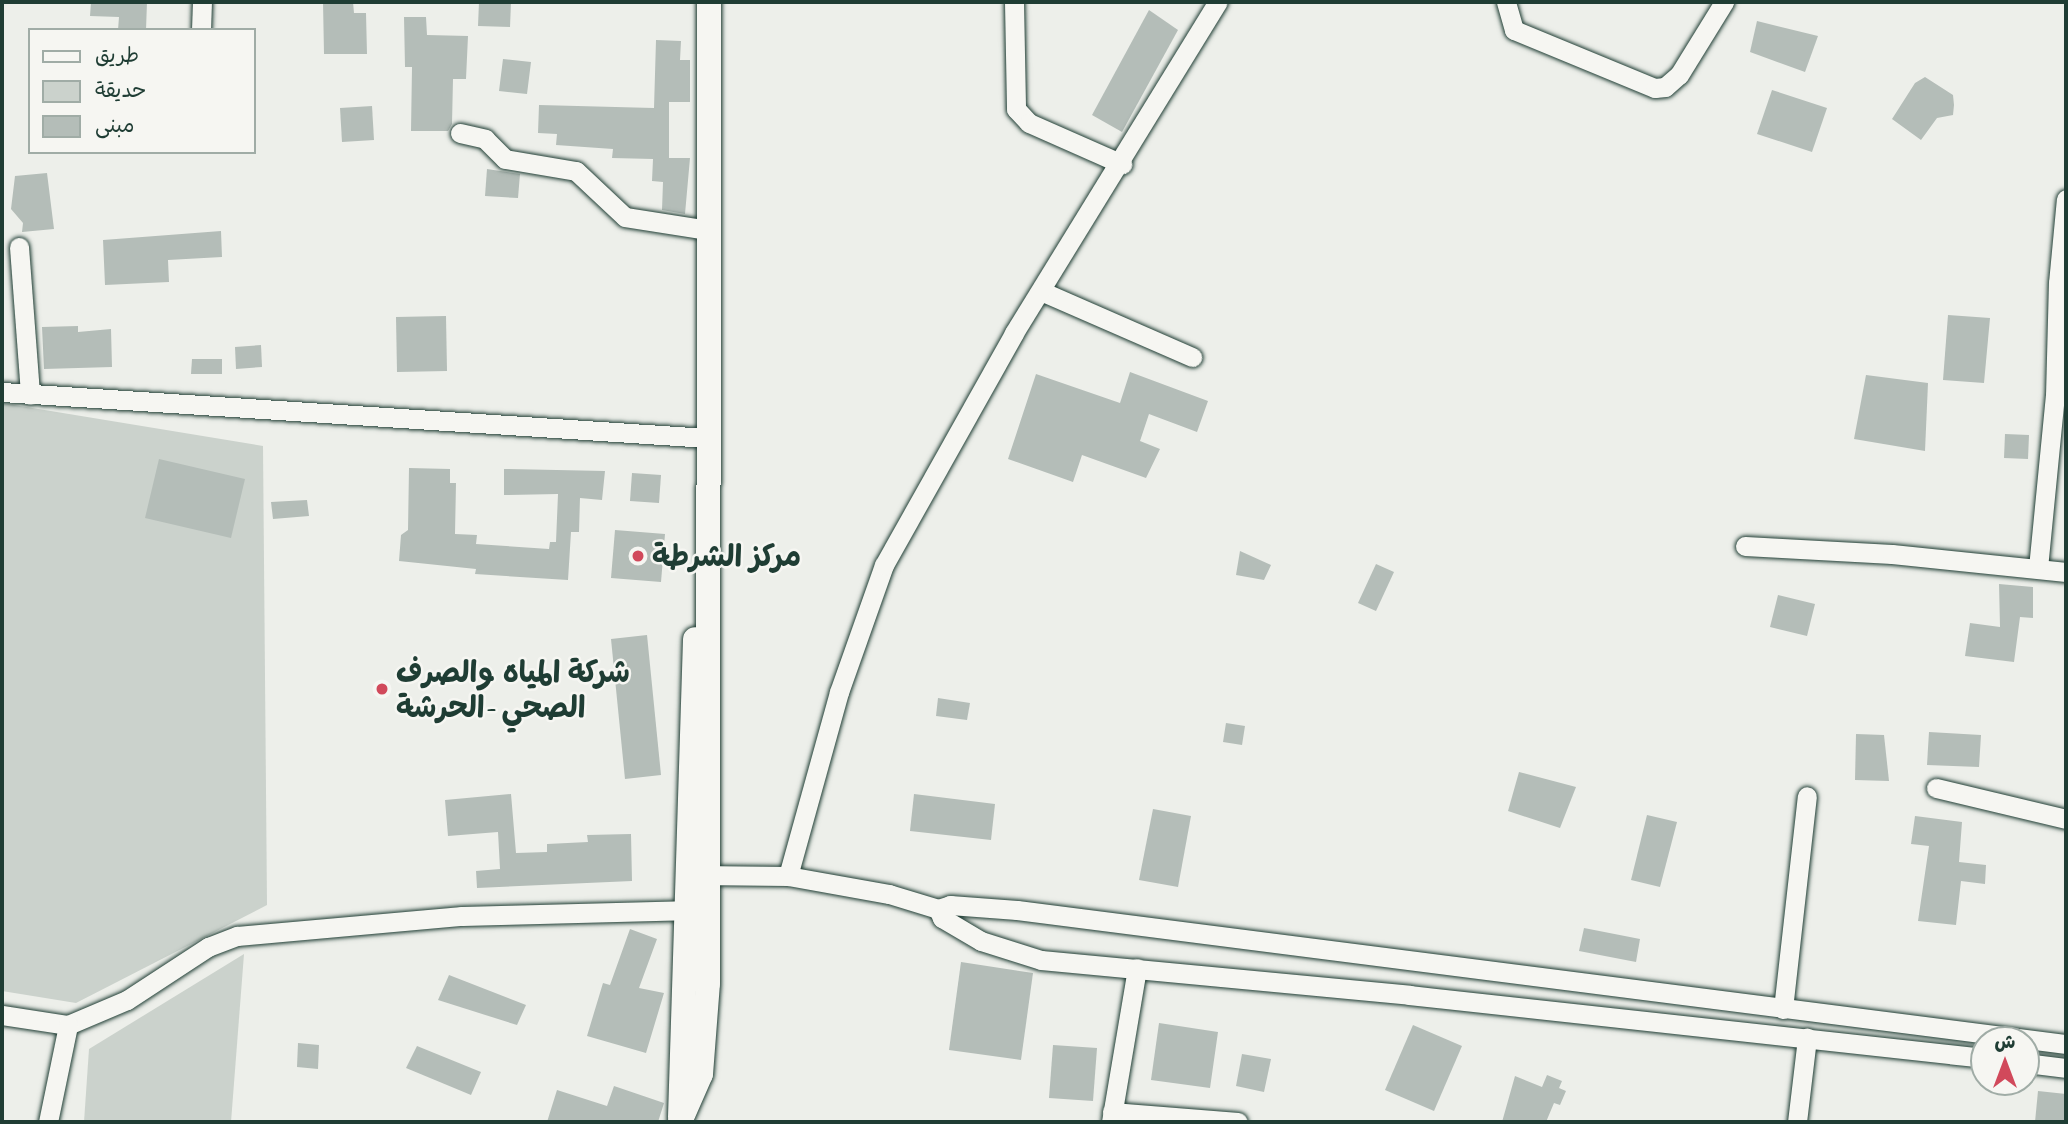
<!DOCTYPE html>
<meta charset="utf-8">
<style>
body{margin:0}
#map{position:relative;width:2068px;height:1124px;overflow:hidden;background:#edefea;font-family:Caveat,"Playpen Sans Arabic",sans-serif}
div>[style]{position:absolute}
.green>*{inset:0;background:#cbd2cc}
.building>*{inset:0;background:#b4bdb8}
.roads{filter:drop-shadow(0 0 2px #1f3d34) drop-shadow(0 0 2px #1f3d34)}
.minor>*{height:19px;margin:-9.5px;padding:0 9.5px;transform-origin:9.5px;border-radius:9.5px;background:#f6f6f2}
.major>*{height:24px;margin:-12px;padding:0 12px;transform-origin:12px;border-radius:12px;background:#f6f6f2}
.dots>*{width:19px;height:19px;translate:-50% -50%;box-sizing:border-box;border:4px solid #f6f6f2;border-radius:50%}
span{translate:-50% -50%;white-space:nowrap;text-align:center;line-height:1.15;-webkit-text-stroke:5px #f6f6f2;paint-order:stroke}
.poi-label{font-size:30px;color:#1f3d34;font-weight:700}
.left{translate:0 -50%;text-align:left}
.frame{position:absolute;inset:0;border:4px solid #1f3d34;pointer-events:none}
.legend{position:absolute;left:28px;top:28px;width:228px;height:126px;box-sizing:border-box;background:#f6f6f2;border:2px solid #a0aca6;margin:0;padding:9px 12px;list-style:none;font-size:21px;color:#1f3d34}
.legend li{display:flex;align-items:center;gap:14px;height:35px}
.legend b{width:35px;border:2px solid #a0aca6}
.north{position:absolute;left:1970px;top:1026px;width:70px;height:70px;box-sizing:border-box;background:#f6f6f2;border:2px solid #a0aca6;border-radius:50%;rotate:0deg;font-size:19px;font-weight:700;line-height:28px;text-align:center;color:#1f3d34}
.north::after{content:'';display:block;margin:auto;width:24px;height:32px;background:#d1495b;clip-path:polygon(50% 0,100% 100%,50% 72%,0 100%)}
</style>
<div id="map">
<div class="green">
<i style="clip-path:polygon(2px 403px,263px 446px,267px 905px,76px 1003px,2px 991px)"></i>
<i style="clip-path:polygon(244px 954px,231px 1122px,84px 1122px,89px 1049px)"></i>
</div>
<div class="building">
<i style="clip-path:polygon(91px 2px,147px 2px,146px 30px,118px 30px,119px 17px,90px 16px)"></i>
<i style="clip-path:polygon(323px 2px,353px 2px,354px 13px,366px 13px,367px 54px,324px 54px)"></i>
<i style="clip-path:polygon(479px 2px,511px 2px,510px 27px,478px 26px)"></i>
<i style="clip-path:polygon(1149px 10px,1178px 30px,1122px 132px,1092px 115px)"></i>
<i style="clip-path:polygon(404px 17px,426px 17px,427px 35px,468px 36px,466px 79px,453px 79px,452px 124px,448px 131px,411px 131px,412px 67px,405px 67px)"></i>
<i style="clip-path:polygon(1757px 21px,1818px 36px,1805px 72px,1750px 52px)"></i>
<i style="clip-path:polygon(656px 40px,681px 41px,680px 60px,690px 60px,690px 102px,669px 102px,669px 158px,690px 158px,685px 214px,662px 210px,663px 182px,652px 181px,653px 159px,612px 158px,613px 149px,556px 145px,557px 134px,538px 133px,539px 105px,654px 108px)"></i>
<i style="clip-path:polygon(503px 59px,531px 62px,527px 94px,499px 91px)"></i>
<i style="clip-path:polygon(1925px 77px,1953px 95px,1954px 105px,1953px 115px,1937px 118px,1921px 140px,1892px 119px,1915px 83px)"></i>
<i style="clip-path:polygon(1772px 90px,1827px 108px,1812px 152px,1757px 134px)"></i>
<i style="clip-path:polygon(372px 106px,374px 140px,342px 142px,340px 108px)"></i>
<i style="clip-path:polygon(487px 169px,520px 174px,518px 198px,485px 196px)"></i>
<i style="clip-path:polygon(47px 173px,54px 229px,22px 232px,23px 223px,11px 209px,15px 176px)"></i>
<i style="clip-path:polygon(221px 231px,222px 257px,168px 260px,169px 282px,105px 285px,103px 240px)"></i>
<i style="clip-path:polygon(1948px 315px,1990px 318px,1984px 383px,1943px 380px)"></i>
<i style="clip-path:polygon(446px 316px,447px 371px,397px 372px,396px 317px)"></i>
<i style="clip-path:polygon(78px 326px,78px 332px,111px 329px,112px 367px,44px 369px,42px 327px)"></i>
<i style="clip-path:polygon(261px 345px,262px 367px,236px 369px,235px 347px)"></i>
<i style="clip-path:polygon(192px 359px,222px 359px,222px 374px,191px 374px)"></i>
<i style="clip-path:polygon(1130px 372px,1208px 401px,1197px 432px,1149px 414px,1140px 441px,1160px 449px,1146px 478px,1082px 455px,1073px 482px,1008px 459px,1036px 374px,1120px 403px)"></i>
<i style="clip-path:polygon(1866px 375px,1928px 383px,1925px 451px,1854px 439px)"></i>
<i style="clip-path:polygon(2005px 434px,2029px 435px,2028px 459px,2004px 458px)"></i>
<i style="clip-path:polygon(159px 459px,245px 479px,231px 538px,145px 518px)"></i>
<i style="clip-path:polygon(409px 468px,450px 469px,450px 483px,456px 483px,455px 534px,477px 535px,476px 544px,549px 549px,550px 542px,556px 542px,558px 494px,504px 495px,504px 469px,605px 471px,602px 500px,580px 498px,579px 532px,571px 532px,568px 580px,475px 574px,476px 569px,399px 561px,401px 535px,408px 530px)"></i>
<i style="clip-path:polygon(632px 473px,661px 475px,659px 503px,630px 501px)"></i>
<i style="clip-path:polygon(307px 500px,309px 516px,273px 519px,271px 502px)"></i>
<i style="clip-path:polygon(615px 530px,665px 534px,661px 582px,611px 578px)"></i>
<i style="clip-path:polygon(1240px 551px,1271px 565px,1264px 580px,1236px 575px)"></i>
<i style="clip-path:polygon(1376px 564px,1394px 572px,1376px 611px,1358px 603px)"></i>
<i style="clip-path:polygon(1999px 584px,2033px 587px,2033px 618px,2020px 617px,2014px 662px,1965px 656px,1970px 623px,2000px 627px)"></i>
<i style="clip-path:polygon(1778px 595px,1815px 604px,1807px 636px,1770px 627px)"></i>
<i style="clip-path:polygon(647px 635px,661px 775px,625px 779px,611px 639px)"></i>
<i style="clip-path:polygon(938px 698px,970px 703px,967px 720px,936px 716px)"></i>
<i style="clip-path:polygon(1226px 723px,1245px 726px,1242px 745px,1223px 742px)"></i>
<i style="clip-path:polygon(1929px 732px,1981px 735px,1979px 767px,1927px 765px)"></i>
<i style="clip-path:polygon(1856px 734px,1884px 735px,1889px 781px,1855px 780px)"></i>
<i style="clip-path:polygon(1519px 772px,1576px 787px,1560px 828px,1508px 811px)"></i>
<i style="clip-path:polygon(511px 794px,516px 853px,547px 852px,547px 844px,588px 842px,587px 835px,631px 834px,632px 881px,477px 888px,476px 871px,500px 869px,498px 832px,448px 836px,445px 800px)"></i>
<i style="clip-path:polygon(914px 794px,995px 804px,991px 840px,910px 831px)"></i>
<i style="clip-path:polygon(1153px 809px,1191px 816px,1178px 887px,1139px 880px)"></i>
<i style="clip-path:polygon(1647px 815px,1677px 822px,1660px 887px,1631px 880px)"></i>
<i style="clip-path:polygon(1915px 816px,1962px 822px,1959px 862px,1986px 865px,1985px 884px,1961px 881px,1956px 925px,1918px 921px,1929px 846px,1911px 844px)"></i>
<i style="clip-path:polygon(1584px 928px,1640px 939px,1636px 962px,1579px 951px)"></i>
<i style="clip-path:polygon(630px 929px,657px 939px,639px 988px,664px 993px,646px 1053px,587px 1036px,603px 983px,610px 985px)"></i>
<i style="clip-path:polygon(961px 962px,1033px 973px,1021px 1060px,949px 1050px)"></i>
<i style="clip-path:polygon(449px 975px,526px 1005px,517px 1025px,438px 1000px)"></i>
<i style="clip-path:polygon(1159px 1023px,1218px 1032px,1210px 1088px,1151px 1080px)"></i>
<i style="clip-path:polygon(1413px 1025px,1462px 1046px,1434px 1111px,1385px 1090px)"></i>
<i style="clip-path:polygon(298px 1043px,319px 1045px,318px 1069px,297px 1067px)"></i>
<i style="clip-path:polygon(1053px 1045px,1097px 1048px,1093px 1101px,1049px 1098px)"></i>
<i style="clip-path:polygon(417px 1046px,481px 1072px,471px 1095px,406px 1068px)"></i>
<i style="clip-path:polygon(1242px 1054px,1271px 1059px,1264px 1092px,1236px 1086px)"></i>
<i style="clip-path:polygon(1547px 1075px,1562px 1081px,1559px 1088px,1566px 1091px,1560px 1105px,1554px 1103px,1546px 1122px,1502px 1122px,1515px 1076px,1542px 1087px)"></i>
<i style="clip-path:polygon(614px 1086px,664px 1103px,658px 1122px,547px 1122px,557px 1090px,607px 1106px)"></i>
<i style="clip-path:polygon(2038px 1091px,2066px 1094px,2066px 1122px,2035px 1122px)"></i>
</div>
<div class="roads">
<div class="minor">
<i style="left:1014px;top:2px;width:107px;rotate:88.9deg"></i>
<i style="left:1016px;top:109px;width:19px;rotate:47deg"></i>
<i style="left:1029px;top:123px;width:102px;rotate:23.8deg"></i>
<i style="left:1506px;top:2px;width:29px;rotate:74deg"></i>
<i style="left:1514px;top:30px;width:152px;rotate:22.4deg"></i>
<i style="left:1655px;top:88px;width:10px;rotate:-6deg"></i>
<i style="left:1665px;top:87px;width:18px;rotate:-41deg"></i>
<i style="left:1679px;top:75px;width:86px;rotate:-58.3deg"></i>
<i style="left:201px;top:30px;width:28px;rotate:-88deg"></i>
<i style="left:460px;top:133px;width:26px;rotate:13deg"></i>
<i style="left:485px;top:139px;width:28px;rotate:45deg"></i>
<i style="left:505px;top:159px;width:72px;rotate:9.6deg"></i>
<i style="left:576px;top:171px;width:67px;rotate:43.2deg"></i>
<i style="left:625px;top:217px;width:84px;rotate:8.9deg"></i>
<i style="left:19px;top:247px;width:148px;rotate:85.7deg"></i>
<i style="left:1041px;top:291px;width:165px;rotate:23.6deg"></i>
<i style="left:2px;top:392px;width:706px;rotate:3.73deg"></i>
<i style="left:1745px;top:546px;width:147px;rotate:3.1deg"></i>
<i style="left:1892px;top:554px;width:175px;rotate:5.9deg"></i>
<i style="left:2038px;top:568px;width:173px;rotate:-84.4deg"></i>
<i style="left:2055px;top:396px;width:113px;rotate:-88.5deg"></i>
<i style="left:2058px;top:283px;width:84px;rotate:-84.6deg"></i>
<i style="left:1936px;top:788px;width:134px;rotate:13.4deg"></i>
<i style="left:695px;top:875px;width:93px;rotate:0.6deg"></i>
<i style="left:788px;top:876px;width:103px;rotate:10.1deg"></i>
<i style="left:889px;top:894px;width:51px;rotate:17deg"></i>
<i style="left:938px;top:909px;width:13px;rotate:-18deg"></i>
<i style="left:950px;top:905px;width:67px;rotate:4.3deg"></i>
<i style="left:1017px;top:910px;width:1058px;rotate:7.28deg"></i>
<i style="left:788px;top:876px;width:191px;rotate:-74.5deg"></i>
<i style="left:839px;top:692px;width:135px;rotate:-70.5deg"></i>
<i style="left:884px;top:565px;width:266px;rotate:-60.7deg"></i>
<i style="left:1014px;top:333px;width:389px;rotate:-58.4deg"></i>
<i style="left:938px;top:909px;width:10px;rotate:66deg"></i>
<i style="left:942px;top:918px;width:45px;rotate:30.5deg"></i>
<i style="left:981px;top:941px;width:63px;rotate:17.6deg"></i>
<i style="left:1041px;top:960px;width:370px;rotate:5.4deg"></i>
<i style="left:1409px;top:995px;width:578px;rotate:6.25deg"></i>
<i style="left:1783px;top:1009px;width:214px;rotate:-83.6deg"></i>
<i style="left:2px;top:1015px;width:67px;rotate:8.6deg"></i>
<i style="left:68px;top:1025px;width:64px;rotate:-23deg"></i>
<i style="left:127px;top:1000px;width:97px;rotate:-33.2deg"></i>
<i style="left:208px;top:947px;width:31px;rotate:-21deg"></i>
<i style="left:237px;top:936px;width:226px;rotate:-5.1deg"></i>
<i style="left:462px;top:916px;width:222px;rotate:-1.5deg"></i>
<i style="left:2026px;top:1063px;width:40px;rotate:7.1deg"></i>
<i style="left:1112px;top:1112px;width:126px;rotate:4.5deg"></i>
<i style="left:48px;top:1122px;width:99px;rotate:-78.3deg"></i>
<i style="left:1111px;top:1122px;width:156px;rotate:-80.4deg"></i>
<i style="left:1797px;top:1122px;width:85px;rotate:-83.2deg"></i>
</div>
<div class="major">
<i style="left:680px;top:1117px;width:478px;rotate:-88.2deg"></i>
<i style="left:680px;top:1122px;width:52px;rotate:-66.4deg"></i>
<i style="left:701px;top:1074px;width:91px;rotate:-85.6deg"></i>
<i style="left:708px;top:983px;width:981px;rotate:-89.94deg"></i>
</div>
</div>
<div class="dots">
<i style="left:638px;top:556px;background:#d1495b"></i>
<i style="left:382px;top:689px;background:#d1495b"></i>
</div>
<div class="poi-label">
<span class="left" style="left:652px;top:556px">مركز الشرطة</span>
<span class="left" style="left:396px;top:689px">شركة المياه والصرف<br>الصحي -الحرشة</span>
</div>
<div class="frame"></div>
<ul class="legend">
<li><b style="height:9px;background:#f6f6f2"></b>طريق</li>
<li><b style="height:19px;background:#cbd2cc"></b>حديقة</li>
<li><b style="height:19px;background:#b4bdb8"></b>مبنى</li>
</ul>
<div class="north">ش</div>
</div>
